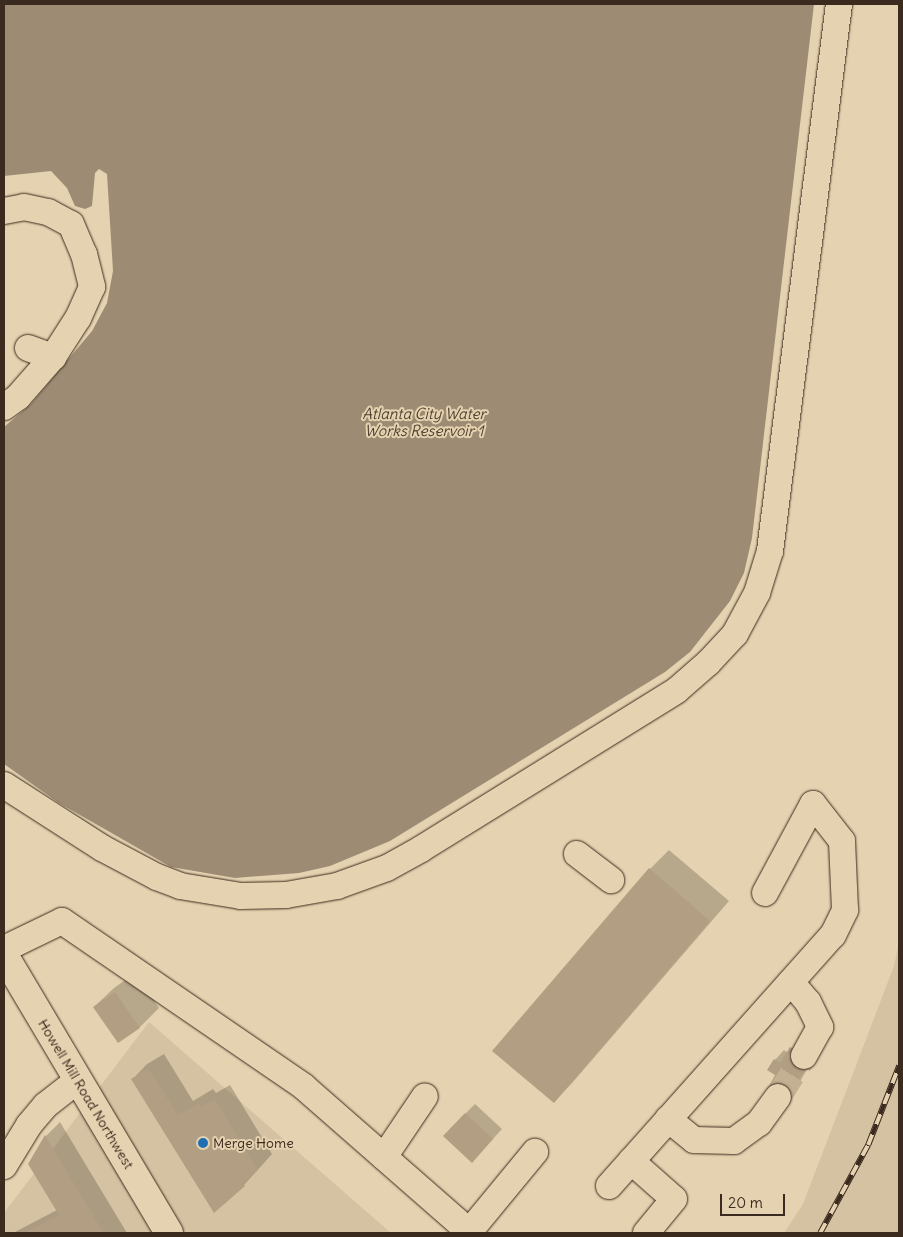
<!DOCTYPE html>
<style>
body{margin:0}
#map{position:relative;width:903px;height:1237px;overflow:hidden;background:#e5d2b0;font-family:Delius,sans-serif}
div>[style]{position:absolute}
.built>*{inset:0;background:#d5c2a2}
.water>*{inset:0;background:#9d8c73}
.shadow>*{inset:0;background:#0003}
.building>*{inset:0;background:#b19e83}
.minor-tunnel>*{height:26px;margin-top:-13px;transform-origin:0;background:repeating-linear-gradient(90deg,#c3b093 0 26px,transparent 0 39px)}
.roads{filter:drop-shadow(0 0 1px #3b2a1e) drop-shadow(0 0 1px #3b2a1e)}
.minor>*{height:26px;margin:-13px;padding:0 13px;transform-origin:13px;border-radius:13px;background:#e5d2b0}
.major>*{height:28px;margin:-14px;padding:0 14px;transform-origin:14px;border-radius:14px;background:#e5d2b0}
.rail>*{height:5.5px;margin-top:-2.75px;transform-origin:0;background:repeating-linear-gradient(90deg,#e5d2b0 0 11px,#3b2a1e 0 22px);box-sizing:border-box;border-block:1px solid #3b2a1e}
.dots>*{width:14px;height:14px;translate:-50% -50%;box-sizing:border-box;border:2px solid #e5d2b0;border-radius:50%}
span{translate:-50% -50%;white-space:nowrap;text-align:center;line-height:1.15;-webkit-text-stroke:4px #e5d2b0;paint-order:stroke}
.street-label{font-size:14px;color:#3b2a1e}
.poi-label{font-size:14px;color:#3b2a1e}
.left{translate:0 -50%;text-align:left}
.water-label{font-size:15px;color:#4f3e2f;font-style:italic}
.frame{position:absolute;inset:0;border:5px solid #3b2a1e;pointer-events:none}
.scale{position:absolute;left:720px;top:1194px;width:65px;height:22px;box-sizing:border-box;border:2px solid #3b2a1e;border-top:0;padding-left:6px;font-size:15px;line-height:18px;white-space:nowrap;color:#3b2a1e;-webkit-text-stroke:4px #e5d2b0;paint-order:stroke}
</style>
<div id="map">
<div class="built">
<i style="clip-path:polygon(899px 942px,899px 1233px,784px 1233px,803px 1204px,894px 966px)"></i>
<i style="clip-path:polygon(149px 1022px,391px 1233px,4px 1233px,4px 1213px)"></i>
</div>
<div class="water">
<i style="clip-path:polygon(4px 4px,814px 4px,752px 538px,744px 573px,730px 601px,690px 652px,665px 672px,390px 841px,330px 866px,299px 873px,235px 878px,171px 867px,59px 803px,4px 764px,4px 427px,30px 405px,92px 331px,107px 303px,113px 271px,107px 174px,99px 169px,95px 173px,92px 206px,85px 209px,75px 206px,67px 188px,51px 171px,4px 176px)"></i>
</div>
<div class="shadow">
<i style="clip-path:polygon(669px 850px,729px 901px,573px 1082px,554px 1102px,650px 869px)"></i>
<i style="clip-path:polygon(135px 973px,159px 1008px,140px 1027px,118px 1042px,94px 1007px,114px 988px)"></i>
<i style="clip-path:polygon(801px 1038px,819px 1049px,795px 1090px,785px 1100px,775px 1060px,784px 1050px,788px 1053px)"></i>
<i style="clip-path:polygon(164px 1054px,193px 1101px,213px 1089px,216px 1093px,230px 1085px,272px 1154px,244px 1185px,133px 1079px,147px 1064px)"></i>
<i style="clip-path:polygon(475px 1104px,502px 1129px,482px 1151px,465px 1114px)"></i>
<i style="clip-path:polygon(60px 1122px,127px 1233px,13px 1233px,57px 1210px,30px 1164px,46px 1136px)"></i>
</div>
<div class="building">
<i style="clip-path:polygon(649px 868px,710px 921px,554px 1103px,492px 1051px)"></i>
<i style="clip-path:polygon(115px 992px,140px 1028px,118px 1043px,93px 1007px)"></i>
<i style="clip-path:polygon(790px 1047px,811px 1060px,785px 1101px,767px 1090px,775px 1075px,767px 1070px,774px 1059px,780px 1063px)"></i>
<i style="clip-path:polygon(148px 1068px,178px 1115px,198px 1103px,201px 1107px,215px 1099px,258px 1170px,243px 1183px,245px 1186px,214px 1213px,131px 1079px)"></i>
<i style="clip-path:polygon(465px 1113px,493px 1139px,472px 1163px,443px 1136px)"></i>
<i style="clip-path:polygon(45px 1135px,104px 1233px,24px 1233px,59px 1215px,28px 1164px)"></i>
</div>
<div class="minor-tunnel">
<i style="left:778px;top:1097px;width:49px;rotate:-57.6deg"></i>
</div>
<div class="roads">
<div class="minor">
<i style="left:4px;top:211px;width:20px;rotate:-11deg"></i>
<i style="left:24px;top:207px;width:25px;rotate:12deg"></i>
<i style="left:48px;top:212px;width:26px;rotate:28deg"></i>
<i style="left:71px;top:224px;width:33px;rotate:67deg"></i>
<i style="left:84px;top:254px;width:34px;rotate:76deg"></i>
<i style="left:92px;top:287px;width:34px;rotate:114deg"></i>
<i style="left:78px;top:318px;width:46px;rotate:122.7deg"></i>
<i style="left:53px;top:357px;width:53px;rotate:131.2deg"></i>
<i style="left:18px;top:397px;width:17px;rotate:144deg"></i>
<i style="left:28px;top:348px;width:27px;rotate:20deg"></i>
<i style="left:4px;top:785px;width:117px;rotate:32.7deg"></i>
<i style="left:102px;top:848px;width:62px;rotate:27.8deg"></i>
<i style="left:157px;top:877px;width:25px;rotate:21deg"></i>
<i style="left:180px;top:886px;width:62px;rotate:9.3deg"></i>
<i style="left:241px;top:896px;width:45px;rotate:-1.3deg"></i>
<i style="left:286px;top:895px;width:52px;rotate:-10deg"></i>
<i style="left:337px;top:886px;width:53px;rotate:-19.8deg"></i>
<i style="left:387px;top:868px;width:39px;rotate:-29deg"></i>
<i style="left:421px;top:849px;width:301px;rotate:-31.8deg"></i>
<i style="left:677px;top:690px;width:41px;rotate:-41.1deg"></i>
<i style="left:708px;top:663px;width:40px;rotate:-47deg"></i>
<i style="left:735px;top:634px;width:47px;rotate:-61.8deg"></i>
<i style="left:757px;top:593px;width:44px;rotate:-72.8deg"></i>
<i style="left:770px;top:551px;width:551px;rotate:-82.81deg"></i>
<i style="left:577px;top:854px;width:43px;rotate:37.4deg"></i>
<i style="left:4px;top:949px;width:64px;rotate:-25.8deg"></i>
<i style="left:62px;top:921px;width:293px;rotate:34.4deg"></i>
<i style="left:304px;top:1087px;width:222px;rotate:41.2deg"></i>
<i style="left:791px;top:982px;width:26px;rotate:50deg"></i>
<i style="left:808px;top:1002px;width:28px;rotate:64deg"></i>
<i style="left:820px;top:1027px;width:33px;rotate:119deg"></i>
<i style="left:668px;top:1119px;width:33px;rotate:39deg"></i>
<i style="left:694px;top:1140px;width:40px;rotate:1.4deg"></i>
<i style="left:734px;top:1141px;width:31px;rotate:-36deg"></i>
<i style="left:759px;top:1123px;width:32px;rotate:-54deg"></i>
<i style="left:384px;top:1157px;width:73px;rotate:-56.1deg"></i>
<i style="left:631px;top:1161px;width:57px;rotate:41.5deg"></i>
<i style="left:674px;top:1199px;width:44px;rotate:129.5deg"></i>
<i style="left:4px;top:1166px;width:48px;rotate:-58.6deg"></i>
<i style="left:29px;top:1125px;width:26px;rotate:-50deg"></i>
<i style="left:46px;top:1105px;width:39px;rotate:-38deg"></i>
<i style="left:609px;top:1186px;width:336px;rotate:-48.3deg"></i>
<i style="left:833px;top:935px;width:28px;rotate:-64deg"></i>
<i style="left:845px;top:910px;width:69px;rotate:-92.5deg"></i>
<i style="left:842px;top:841px;width:47px;rotate:-128.1deg"></i>
<i style="left:813px;top:804px;width:101px;rotate:118.3deg"></i>
<i style="left:469px;top:1232px;width:104px;rotate:-50.5deg"></i>
</div>
<div class="major">
<i style="left:4px;top:955px;width:323px;rotate:59.3deg"></i>
</div>
</div>
<div class="rail">
<i style="left:820px;top:1233px;width:100px;rotate:-61.4deg"></i>
<i style="left:868px;top:1145px;width:85px;rotate:-68.6deg"></i>
</div>
<div class="dots">
<i style="left:203px;top:1143px;background:#1f6fb2"></i>
</div>
<div class="street-label">
<span style="left:86px;top:1094px;rotate:59deg">Howell Mill Road Northwest</span>
</div>
<div class="poi-label">
<span class="left" style="left:213px;top:1143px">Merge Home</span>
</div>
<div class="water-label">
<span style="left:424px;top:422px">Atlanta City Water<br>Works Reservoir 1</span>
</div>
<div class="frame"></div>
<div class="scale">20 m</div>
</div>
